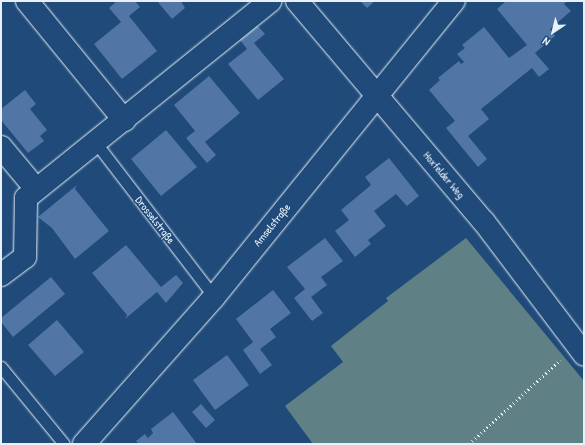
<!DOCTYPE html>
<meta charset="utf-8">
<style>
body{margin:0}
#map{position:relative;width:585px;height:445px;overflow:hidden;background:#1f4a7a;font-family:"Patrick Hand",sans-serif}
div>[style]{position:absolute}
.green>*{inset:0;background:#5f8185}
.building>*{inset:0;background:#5175a5}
.path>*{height:2.5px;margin-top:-1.25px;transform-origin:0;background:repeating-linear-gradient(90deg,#e8f1f8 0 1px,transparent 0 4px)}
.roads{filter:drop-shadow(0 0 1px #e8f1f8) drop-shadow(0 0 1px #e8f1f8)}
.lane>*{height:11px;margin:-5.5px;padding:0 5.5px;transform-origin:5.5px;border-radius:5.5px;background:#1f4a7a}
.street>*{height:22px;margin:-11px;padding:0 11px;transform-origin:11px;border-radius:11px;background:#1f4a7a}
span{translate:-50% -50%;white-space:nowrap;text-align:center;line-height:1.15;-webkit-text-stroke:3px #1f4a7a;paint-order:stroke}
.street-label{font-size:11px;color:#e8f1f8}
.frame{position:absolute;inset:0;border:2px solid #e8f1f8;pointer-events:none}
.north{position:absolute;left:533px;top:12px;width:40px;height:40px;-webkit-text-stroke:3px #1f4a7a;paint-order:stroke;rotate:215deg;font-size:11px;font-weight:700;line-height:16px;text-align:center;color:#e8f1f8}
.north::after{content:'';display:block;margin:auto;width:14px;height:18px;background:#e8f1f8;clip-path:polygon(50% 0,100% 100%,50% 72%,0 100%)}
</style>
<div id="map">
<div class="green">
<i style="clip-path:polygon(466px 238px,584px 381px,584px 444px,313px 444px,285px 406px,343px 362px,331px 346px,388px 301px,386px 298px)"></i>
</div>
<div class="building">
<i style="clip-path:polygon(117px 1px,135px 1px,140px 7px,129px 16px,157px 51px,122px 79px,94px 44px,121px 22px,109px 8px)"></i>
<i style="clip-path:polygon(157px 1px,181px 1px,185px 8px,172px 19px)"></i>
<i style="clip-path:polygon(360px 1px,375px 1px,367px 8px)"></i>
<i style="clip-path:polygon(506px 1px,567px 1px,564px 4px,571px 11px,550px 29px,555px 36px,535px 53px,549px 69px,539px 77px,532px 68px,481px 109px,489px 119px,468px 136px,487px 159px,478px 167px,446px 128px,455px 121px,429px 90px,440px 80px,438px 78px,459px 61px,461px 64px,464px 62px,457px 54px,465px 48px,462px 45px,484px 27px,509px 58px,527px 45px,497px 9px)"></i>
<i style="clip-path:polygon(257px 25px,265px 34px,254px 43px,284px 79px,258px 100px,228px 64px,247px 49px,240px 40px)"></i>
<i style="clip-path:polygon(209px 76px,240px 113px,205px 142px,216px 155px,207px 163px,186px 138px,195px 131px,174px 105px)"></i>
<i style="clip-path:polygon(25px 90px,36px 104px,30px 109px,47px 130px,40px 136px,44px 141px,28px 153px,1px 120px,1px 109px)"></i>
<i style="clip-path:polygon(166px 130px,197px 167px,161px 196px,131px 159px)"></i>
<i style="clip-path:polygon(389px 158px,419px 196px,407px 206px,396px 194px,374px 211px,386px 226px,368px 240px,371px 244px,355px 257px,335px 231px,349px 220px,341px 210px,371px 185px,365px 177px)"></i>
<i style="clip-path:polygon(77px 185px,75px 189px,109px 231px,75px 259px,52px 228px,38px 217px)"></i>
<i style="clip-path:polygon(325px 238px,343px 261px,321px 277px,327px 285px,311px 297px,323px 313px,312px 321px,294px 298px,305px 289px,287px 267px)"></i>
<i style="clip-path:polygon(126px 245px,161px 287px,176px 275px,183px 283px,166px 303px,157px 292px,125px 319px,127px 315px,92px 273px)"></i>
<i style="clip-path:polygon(51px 277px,65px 294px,13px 337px,1px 322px,1px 318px)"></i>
<i style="clip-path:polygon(273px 290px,291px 313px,270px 329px,276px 337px,260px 349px,272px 365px,260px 374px,243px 350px,253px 342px,236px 319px)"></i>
<i style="clip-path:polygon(57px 320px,84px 352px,55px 376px,28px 345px)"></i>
<i style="clip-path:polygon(227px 355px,249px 385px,215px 410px,193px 380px)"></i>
<i style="clip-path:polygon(201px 404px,215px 420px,206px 428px,192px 412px)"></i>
<i style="clip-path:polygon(173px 412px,197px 444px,139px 444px,136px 441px,145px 434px,148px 438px,153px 433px,151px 429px)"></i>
</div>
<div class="path">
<i style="left:469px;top:444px;width:124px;rotate:-42.7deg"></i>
</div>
<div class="roads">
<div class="lane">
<i style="left:96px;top:143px;width:194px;rotate:52.5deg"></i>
<i style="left:1px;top:367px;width:99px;rotate:50.7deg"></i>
</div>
<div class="street">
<i style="left:27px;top:1px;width:154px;rotate:50.8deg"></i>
<i style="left:297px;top:1px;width:289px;rotate:49.8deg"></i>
<i style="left:484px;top:222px;width:166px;rotate:52.9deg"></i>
<i style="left:1px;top:147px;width:55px;rotate:50.2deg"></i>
<i style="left:1px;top:275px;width:30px;rotate:-37deg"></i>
<i style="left:25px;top:257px;width:59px;rotate:-89deg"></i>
<i style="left:26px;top:198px;width:314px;rotate:-38.9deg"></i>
<i style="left:84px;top:444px;width:196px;rotate:-48.5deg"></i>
<i style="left:214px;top:297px;width:381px;rotate:-51deg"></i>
</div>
</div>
<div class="street-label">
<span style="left:444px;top:175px;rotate:50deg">Hoxfelder Weg</span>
<span style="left:155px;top:220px;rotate:52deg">Drosselstraße</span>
<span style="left:272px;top:225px;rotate:-51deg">Amselstraße</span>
</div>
<div class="frame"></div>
<div class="north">N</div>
</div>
